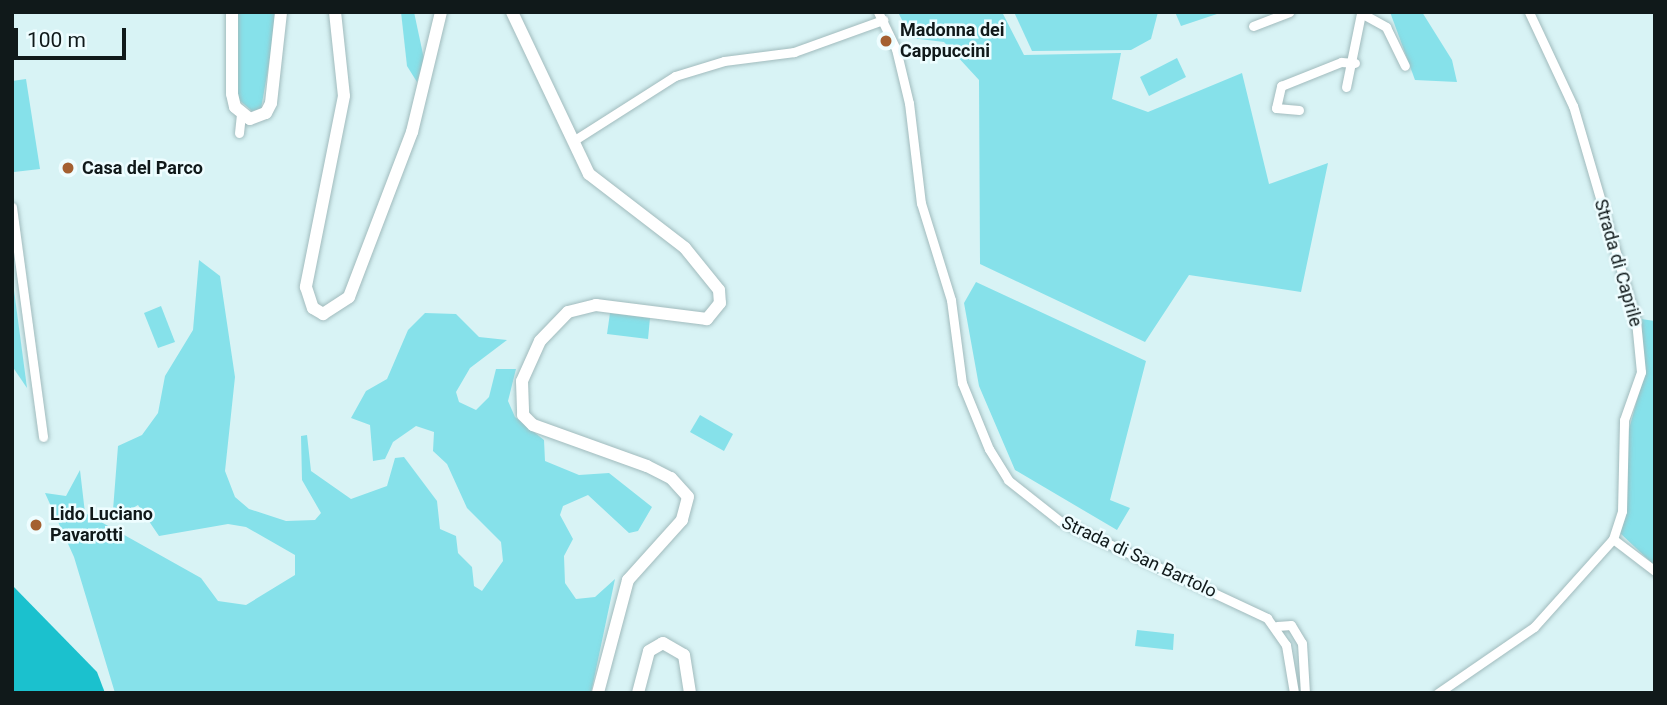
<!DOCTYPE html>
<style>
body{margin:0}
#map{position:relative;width:1667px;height:705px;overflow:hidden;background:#d8f3f5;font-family:Roboto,sans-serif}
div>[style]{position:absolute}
.green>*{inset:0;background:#86e1ea}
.water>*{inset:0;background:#1bc1ce}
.roads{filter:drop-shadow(0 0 2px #a1bbbd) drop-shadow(0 0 2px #a1bbbd)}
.street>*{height:9px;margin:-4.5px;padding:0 4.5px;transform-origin:4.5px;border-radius:4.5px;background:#fff}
.secondary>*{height:12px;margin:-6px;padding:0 6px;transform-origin:6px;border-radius:6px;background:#fff}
.dots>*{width:19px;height:19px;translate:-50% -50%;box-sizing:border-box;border:4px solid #eefdff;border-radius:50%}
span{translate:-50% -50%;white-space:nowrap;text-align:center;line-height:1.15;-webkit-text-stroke:5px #eefdff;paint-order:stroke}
.poi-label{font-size:18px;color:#10191a;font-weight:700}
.left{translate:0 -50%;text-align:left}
.street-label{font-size:18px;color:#10191a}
.frame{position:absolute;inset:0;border:14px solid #10191a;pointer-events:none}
.scale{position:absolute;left:14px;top:28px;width:112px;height:32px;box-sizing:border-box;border:4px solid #10191a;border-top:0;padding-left:9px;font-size:21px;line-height:24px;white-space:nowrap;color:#10191a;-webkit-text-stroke:5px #eefdff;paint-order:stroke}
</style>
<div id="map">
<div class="green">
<i style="clip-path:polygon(237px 12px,278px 12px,261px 109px,252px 111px,238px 99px)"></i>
<i style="clip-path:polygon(401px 12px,414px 12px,424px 59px,417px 82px,407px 66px)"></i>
<i style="clip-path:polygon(898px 12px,1002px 12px,1024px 55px,1121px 53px,1112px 99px,1148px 112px,1242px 73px,1269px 184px,1328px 163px,1301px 292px,1189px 275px,1145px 342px,980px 264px,979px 80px,944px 42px,911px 38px)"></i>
<i style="clip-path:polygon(1014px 12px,1158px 12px,1151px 39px,1131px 50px,1032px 51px)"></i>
<i style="clip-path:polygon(1175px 12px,1223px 12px,1181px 26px)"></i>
<i style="clip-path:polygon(1390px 12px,1422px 12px,1452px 60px,1457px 82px,1415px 80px)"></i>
<i style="clip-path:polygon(1177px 58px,1186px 77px,1149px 96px,1140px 77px)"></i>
<i style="clip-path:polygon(26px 79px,40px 169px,14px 172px,12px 81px)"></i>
<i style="clip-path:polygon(199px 260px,220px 276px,235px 377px,225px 471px,235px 497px,249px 509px,286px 521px,315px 520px,321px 513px,302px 480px,301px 436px,307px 435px,311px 471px,351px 499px,387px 486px,395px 458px,404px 457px,437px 501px,440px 529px,456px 536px,458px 553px,472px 567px,474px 586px,482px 591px,503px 561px,501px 542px,467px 508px,447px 464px,433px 451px,434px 432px,416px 426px,393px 442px,385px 459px,373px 461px,370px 425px,351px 418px,366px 391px,387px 379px,408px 330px,425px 313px,456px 314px,479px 337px,507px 340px,470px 368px,456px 392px,459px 402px,476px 410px,489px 397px,496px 369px,516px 369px,508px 401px,515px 417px,544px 440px,545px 461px,579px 475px,609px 473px,652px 507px,638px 531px,629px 533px,588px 495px,563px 506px,560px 515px,573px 539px,564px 556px,565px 583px,576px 599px,595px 597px,615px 579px,591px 693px,115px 693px,74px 557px,45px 493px,66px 496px,80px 470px,85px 513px,201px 578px,218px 601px,246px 605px,295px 575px,295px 555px,246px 527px,228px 524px,159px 536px,138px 505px,121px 515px,113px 510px,118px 446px,142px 435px,158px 413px,165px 376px,193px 330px)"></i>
<i style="clip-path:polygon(12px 275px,27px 388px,12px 366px)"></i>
<i style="clip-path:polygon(976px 282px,1146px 361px,1110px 500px,1130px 508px,1117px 530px,1015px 470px,979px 386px,964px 303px)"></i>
<i style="clip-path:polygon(161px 306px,175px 342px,158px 348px,144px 313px)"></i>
<i style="clip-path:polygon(610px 313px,650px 318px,648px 339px,607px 334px)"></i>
<i style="clip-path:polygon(1641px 319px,1655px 321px,1655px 566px,1620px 533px,1627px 503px,1626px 440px,1645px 371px)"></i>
<i style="clip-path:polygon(700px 415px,733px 434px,724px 451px,690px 432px)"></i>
<i style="clip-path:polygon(1137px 630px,1174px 634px,1173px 650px,1135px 646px)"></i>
</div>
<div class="water">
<i style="clip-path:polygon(12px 585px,97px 672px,105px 693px,12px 693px)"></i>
</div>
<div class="roads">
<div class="street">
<i style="left:878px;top:12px;width:41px;rotate:64.1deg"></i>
<i style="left:896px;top:49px;width:56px;rotate:76.5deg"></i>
<i style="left:909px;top:103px;width:101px;rotate:83.2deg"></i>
<i style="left:921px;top:203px;width:102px;rotate:72.8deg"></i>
<i style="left:951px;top:300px;width:84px;rotate:82.5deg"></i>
<i style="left:962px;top:383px;width:71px;rotate:67.8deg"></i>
<i style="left:989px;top:449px;width:36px;rotate:58deg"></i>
<i style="left:1008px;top:480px;width:66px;rotate:38.3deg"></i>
<i style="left:1060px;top:521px;width:229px;rotate:25.1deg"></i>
<i style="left:1267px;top:618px;width:33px;rotate:55deg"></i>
<i style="left:1286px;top:645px;width:49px;rotate:80.5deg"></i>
<i style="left:1253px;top:26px;width:39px;rotate:-21deg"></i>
<i style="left:1346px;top:87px;width:76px;rotate:-78.5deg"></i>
<i style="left:1361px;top:13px;width:29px;rotate:29deg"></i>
<i style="left:1386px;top:27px;width:43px;rotate:64deg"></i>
<i style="left:1299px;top:110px;width:23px;rotate:-175deg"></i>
<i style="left:1276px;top:108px;width:23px;rotate:-77deg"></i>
<i style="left:1281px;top:86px;width:65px;rotate:-21.8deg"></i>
<i style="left:1341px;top:62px;width:14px;rotate:4deg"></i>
<i style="left:239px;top:133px;width:18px;rotate:-84deg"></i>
<i style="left:573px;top:141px;width:121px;rotate:-32.5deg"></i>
<i style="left:675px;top:76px;width:51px;rotate:-17deg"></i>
<i style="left:724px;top:61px;width:71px;rotate:-7.3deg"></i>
<i style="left:794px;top:52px;width:95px;rotate:-19.8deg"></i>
<i style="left:12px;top:207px;width:232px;rotate:82.3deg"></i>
<i style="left:1613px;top:539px;width:53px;rotate:37.3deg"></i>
<i style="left:1277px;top:626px;width:14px;rotate:-4deg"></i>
<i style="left:1291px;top:625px;width:21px;rotate:59deg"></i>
<i style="left:1302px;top:643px;width:50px;rotate:86.6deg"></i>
<i style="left:1438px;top:693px;width:116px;rotate:-34.5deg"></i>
<i style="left:1534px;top:627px;width:118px;rotate:-48.1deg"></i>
<i style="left:1613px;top:539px;width:29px;rotate:-72deg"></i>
<i style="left:1622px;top:511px;width:91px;rotate:-88.7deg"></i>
<i style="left:1624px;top:420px;width:51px;rotate:-70.5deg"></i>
<i style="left:1641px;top:372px;width:51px;rotate:-95.6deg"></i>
<i style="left:1636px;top:321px;width:224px;rotate:-106.3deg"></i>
<i style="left:1573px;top:106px;width:104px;rotate:-115.1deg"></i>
</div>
<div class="secondary">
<i style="left:232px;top:12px;width:82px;rotate:90deg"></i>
<i style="left:232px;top:94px;width:13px;rotate:77deg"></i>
<i style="left:235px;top:107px;width:19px;rotate:39deg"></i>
<i style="left:250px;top:119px;width:17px;rotate:-21deg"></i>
<i style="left:266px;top:113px;width:11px;rotate:-63deg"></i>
<i style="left:271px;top:103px;width:92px;rotate:-83.7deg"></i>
<i style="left:335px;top:12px;width:84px;rotate:83.9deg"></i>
<i style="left:344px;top:96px;width:195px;rotate:101.3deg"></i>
<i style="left:306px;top:287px;width:22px;rotate:72deg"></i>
<i style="left:313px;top:308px;width:12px;rotate:31deg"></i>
<i style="left:323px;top:314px;width:31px;rotate:-33deg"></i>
<i style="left:349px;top:297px;width:177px;rotate:-69.1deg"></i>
<i style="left:412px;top:132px;width:123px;rotate:-76.4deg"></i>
<i style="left:512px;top:12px;width:179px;rotate:64.6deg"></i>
<i style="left:589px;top:174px;width:121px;rotate:37.6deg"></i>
<i style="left:685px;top:248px;width:54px;rotate:51deg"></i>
<i style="left:719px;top:290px;width:13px;rotate:86deg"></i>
<i style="left:720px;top:303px;width:21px;rotate:129deg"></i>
<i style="left:707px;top:319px;width:112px;rotate:-172.8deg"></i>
<i style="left:596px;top:305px;width:29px;rotate:166deg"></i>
<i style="left:568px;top:312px;width:40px;rotate:134deg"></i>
<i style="left:540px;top:341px;width:44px;rotate:114.2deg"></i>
<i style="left:522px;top:381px;width:34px;rotate:88deg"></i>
<i style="left:523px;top:415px;width:14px;rotate:45deg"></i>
<i style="left:533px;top:425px;width:121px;rotate:19.8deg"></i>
<i style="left:647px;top:466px;width:27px;rotate:27deg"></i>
<i style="left:671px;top:478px;width:25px;rotate:48deg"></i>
<i style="left:688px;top:497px;width:24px;rotate:105deg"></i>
<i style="left:682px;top:520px;width:81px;rotate:132deg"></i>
<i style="left:628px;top:580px;width:117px;rotate:104.9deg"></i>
<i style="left:638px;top:693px;width:43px;rotate:-75.3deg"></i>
<i style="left:649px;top:651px;width:16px;rotate:-30deg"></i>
<i style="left:663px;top:643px;width:24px;rotate:30deg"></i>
<i style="left:684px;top:655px;width:38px;rotate:81deg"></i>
</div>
</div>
<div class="dots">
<i style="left:886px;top:41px;background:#a46031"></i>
<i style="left:68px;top:168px;background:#a46031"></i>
<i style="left:36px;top:525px;background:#a46031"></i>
</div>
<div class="poi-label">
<span class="left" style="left:900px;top:41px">Madonna dei<br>Cappuccini</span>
<span class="left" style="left:82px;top:168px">Casa del Parco</span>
<span class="left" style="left:50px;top:525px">Lido Luciano<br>Pavarotti</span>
</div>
<div class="street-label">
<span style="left:1618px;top:263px;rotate:74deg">Strada di Caprile</span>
<span style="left:1139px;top:557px;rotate:25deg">Strada di San Bartolo</span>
</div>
<div class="frame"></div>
<div class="scale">100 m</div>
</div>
